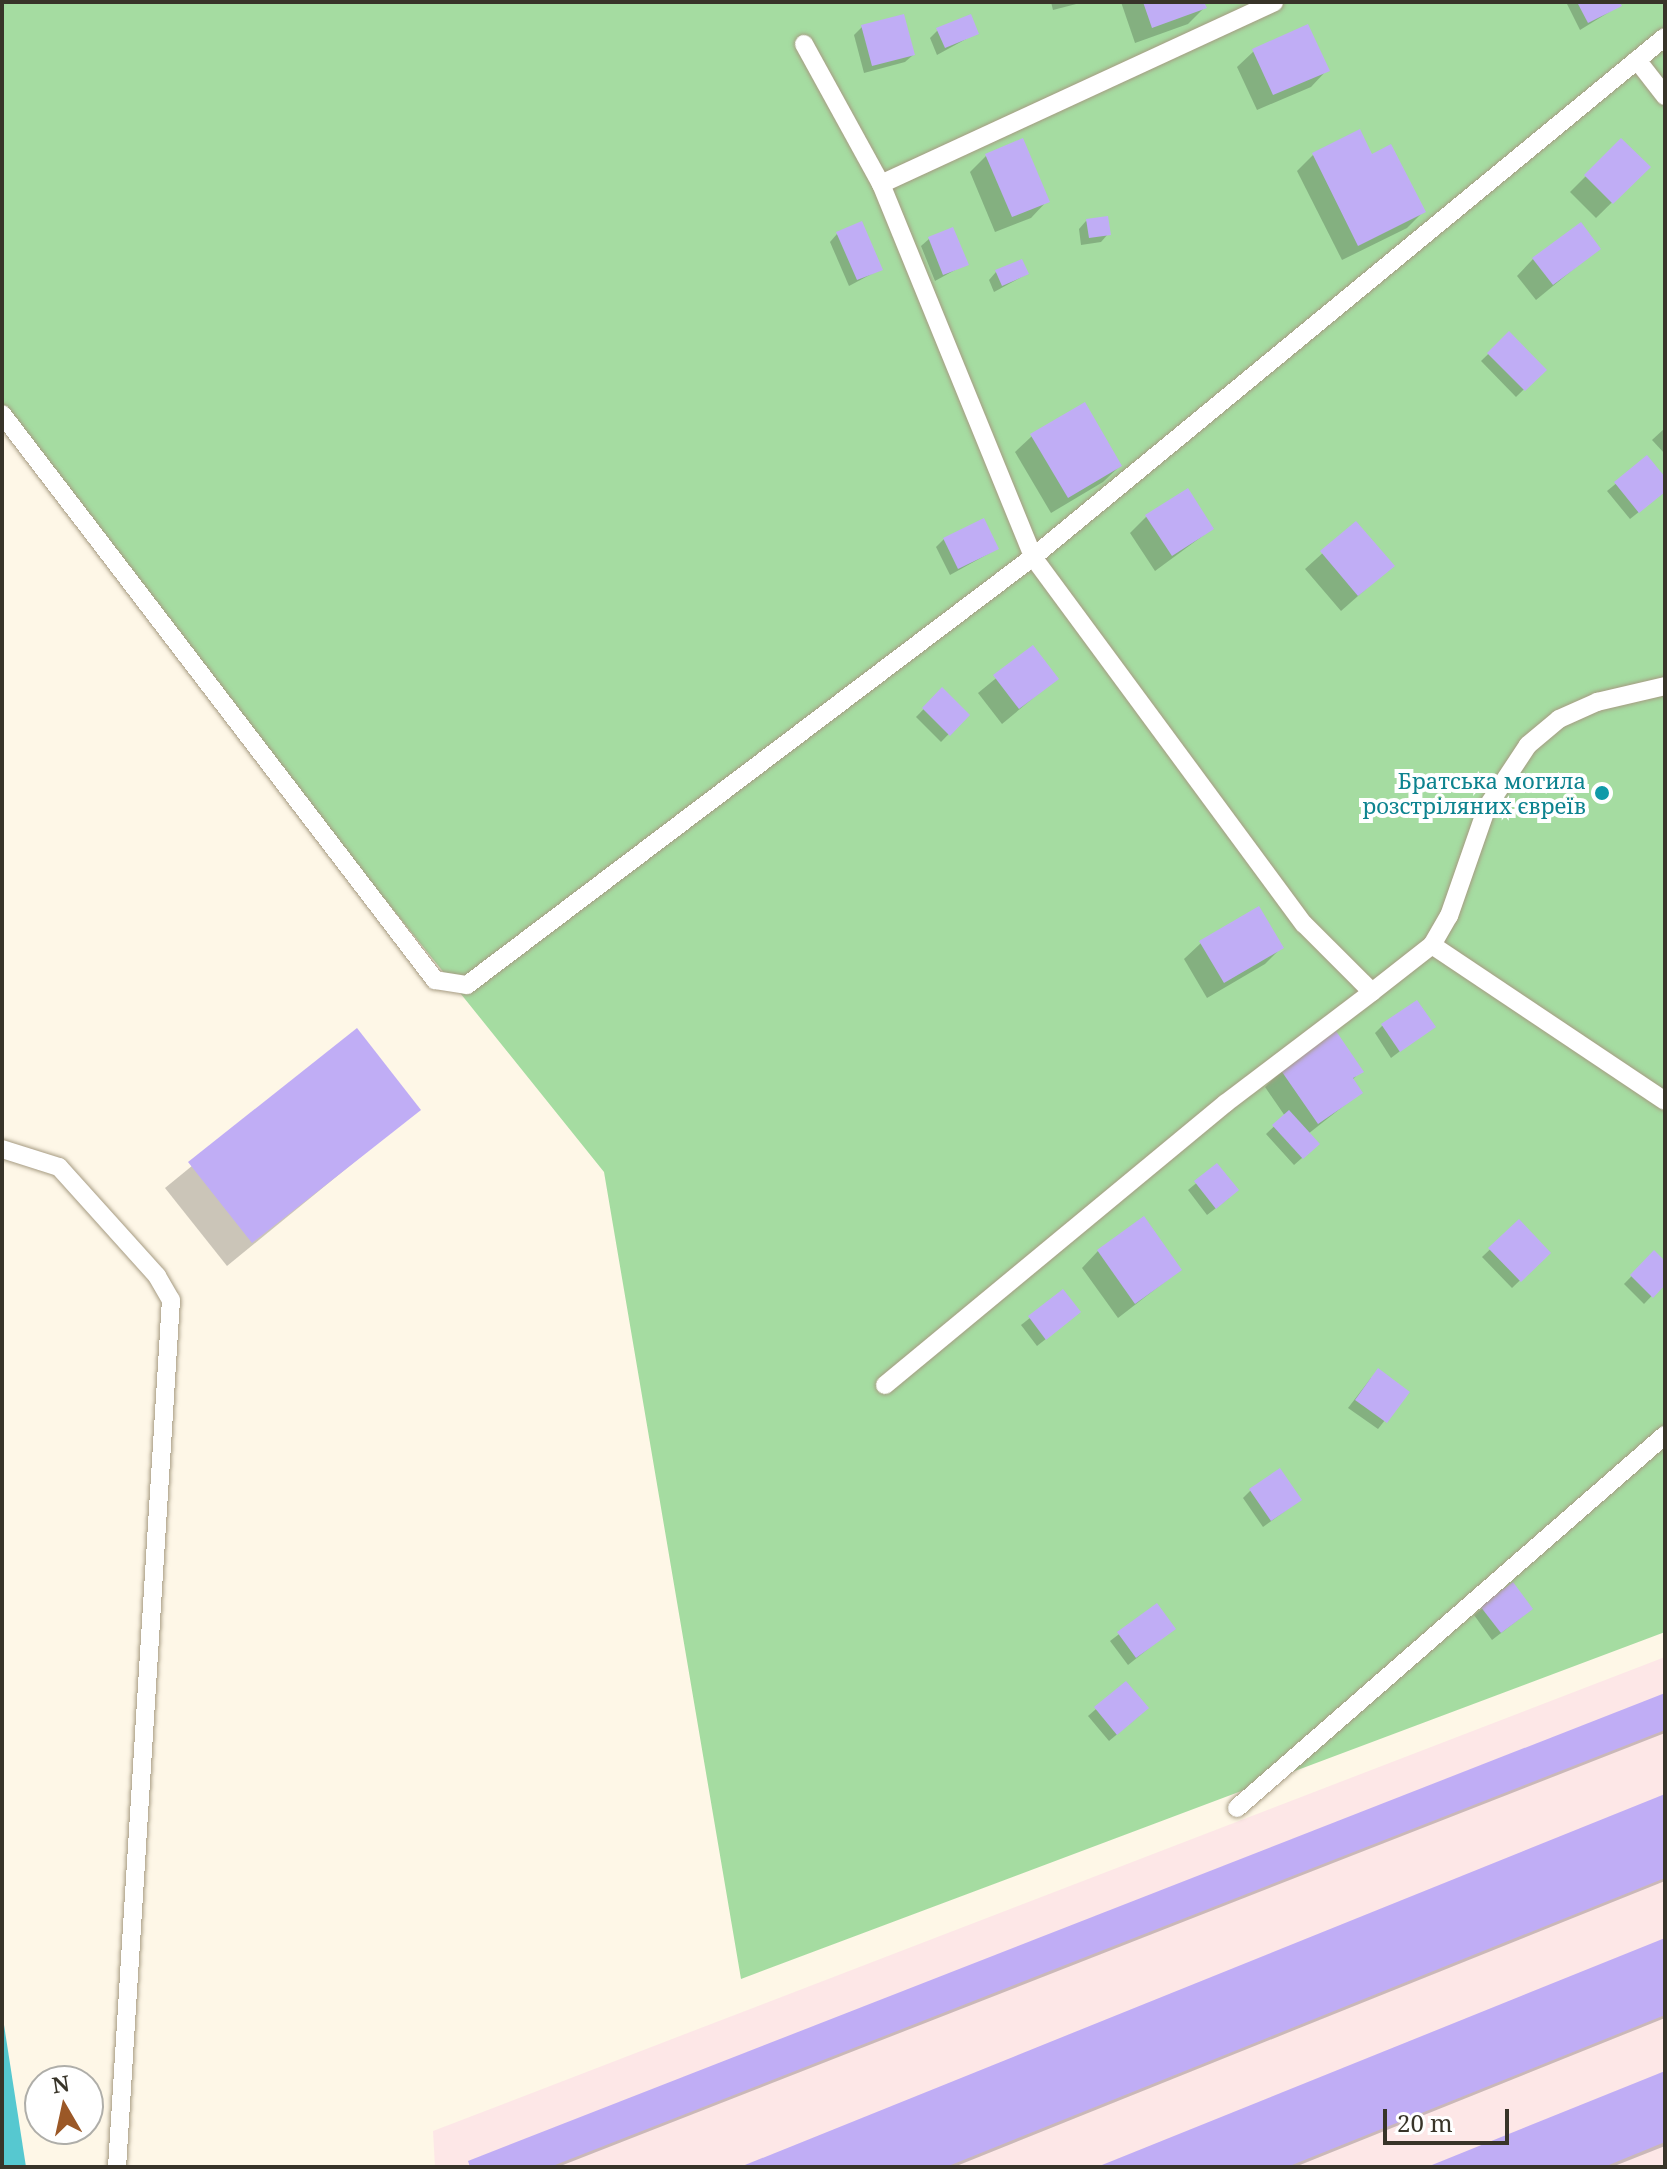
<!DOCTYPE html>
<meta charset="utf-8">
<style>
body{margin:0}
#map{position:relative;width:1667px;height:2169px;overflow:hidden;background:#fef7e7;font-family:"Noto Serif",serif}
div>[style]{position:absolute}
.industrial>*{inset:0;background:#fde7e7}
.green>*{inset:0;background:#a5dca1}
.water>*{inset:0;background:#56c8d0}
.shadow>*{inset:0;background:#0003}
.building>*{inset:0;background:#c0adf5}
.roads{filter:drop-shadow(0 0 2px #a69b82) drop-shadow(0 0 2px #a69b82)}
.service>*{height:18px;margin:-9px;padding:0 9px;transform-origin:9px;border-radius:9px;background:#fff}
.dots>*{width:22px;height:22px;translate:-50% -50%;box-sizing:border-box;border:4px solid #fff;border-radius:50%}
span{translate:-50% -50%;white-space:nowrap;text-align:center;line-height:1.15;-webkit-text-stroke:8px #fff;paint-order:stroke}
.culture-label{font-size:22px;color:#0d838f}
.right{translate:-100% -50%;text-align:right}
.frame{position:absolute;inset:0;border:4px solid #383429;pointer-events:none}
.north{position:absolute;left:24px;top:2065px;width:80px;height:80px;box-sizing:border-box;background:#fff;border:2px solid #afaea9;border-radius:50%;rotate:351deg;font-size:22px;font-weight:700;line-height:32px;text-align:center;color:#383429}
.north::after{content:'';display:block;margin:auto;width:28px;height:36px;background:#9b5827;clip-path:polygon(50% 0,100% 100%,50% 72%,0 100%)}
.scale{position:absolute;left:1383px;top:2109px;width:126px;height:36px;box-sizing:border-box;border:4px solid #383429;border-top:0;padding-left:10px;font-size:24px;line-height:28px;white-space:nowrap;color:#383429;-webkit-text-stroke:6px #fff;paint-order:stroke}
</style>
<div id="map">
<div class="industrial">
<i style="clip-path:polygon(1665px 1657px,1665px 2167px,435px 2167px,433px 2131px)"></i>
</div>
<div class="green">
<i style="clip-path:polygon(2px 2px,1665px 2px,1665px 1632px,741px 1979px,604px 1172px,2px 423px)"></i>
</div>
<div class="water">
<i style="clip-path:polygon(2px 2012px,26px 2167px,2px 2167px)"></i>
</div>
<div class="shadow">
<i style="clip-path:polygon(1051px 2px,1084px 2px,1053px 10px)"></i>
<i style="clip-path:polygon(1121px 2px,1202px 2px,1204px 8px,1188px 24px,1135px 43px)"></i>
<i style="clip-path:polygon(1566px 2px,1617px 2px,1619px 6px,1580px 30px)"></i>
<i style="clip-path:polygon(862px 27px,913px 55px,905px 62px,864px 73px,854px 35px)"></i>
<i style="clip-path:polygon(938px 30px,977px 33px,937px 55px,930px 38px)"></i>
<i style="clip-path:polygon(1254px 51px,1327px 70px,1311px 87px,1257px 110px,1237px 67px)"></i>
<i style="clip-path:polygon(1621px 141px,1648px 167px,1596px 218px,1570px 192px)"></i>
<i style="clip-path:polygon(987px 155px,1047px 201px,1031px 218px,995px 232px,970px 172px)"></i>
<i style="clip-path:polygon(1313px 155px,1371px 156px,1423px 212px,1407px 228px,1342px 260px,1297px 171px)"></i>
<i style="clip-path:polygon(1086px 221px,1108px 234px,1101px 242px,1081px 245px,1079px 229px)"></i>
<i style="clip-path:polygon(837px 234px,881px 269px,849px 286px,830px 242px)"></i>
<i style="clip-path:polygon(929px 239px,966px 264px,935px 281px,921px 246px)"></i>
<i style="clip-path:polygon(1598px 249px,1536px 300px,1517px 276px,1533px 259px)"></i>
<i style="clip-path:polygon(996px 272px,1027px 274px,994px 292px,989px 280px)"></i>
<i style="clip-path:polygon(1509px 334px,1544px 370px,1516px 397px,1481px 361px)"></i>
<i style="clip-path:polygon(1665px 428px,1665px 454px,1652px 440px)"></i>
<i style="clip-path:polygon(1032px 436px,1120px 466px,1103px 482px,1051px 513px,1015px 452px)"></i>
<i style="clip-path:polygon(1647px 458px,1665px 480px,1665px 491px,1630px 519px,1607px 491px)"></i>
<i style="clip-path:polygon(1147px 516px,1212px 529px,1155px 571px,1130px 533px)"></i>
<i style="clip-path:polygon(1356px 523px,1392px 566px,1341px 611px,1305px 569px)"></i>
<i style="clip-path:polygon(944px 539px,997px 549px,950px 575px,936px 547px)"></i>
<i style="clip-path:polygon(1033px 648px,1056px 679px,1002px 724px,978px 693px)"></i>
<i style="clip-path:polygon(942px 690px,967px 715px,941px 742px,916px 717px)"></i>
<i style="clip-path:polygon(1201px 943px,1281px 948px,1265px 964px,1207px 998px,1184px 959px)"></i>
<i style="clip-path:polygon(1382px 1026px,1433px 1026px,1391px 1058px,1375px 1033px)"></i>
<i style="clip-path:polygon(357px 1031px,418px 1110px,227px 1266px,165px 1188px)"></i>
<i style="clip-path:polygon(1281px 1071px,1361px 1071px,1352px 1080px,1360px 1093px,1308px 1134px,1310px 1151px,1294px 1165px,1266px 1134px,1285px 1116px,1265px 1087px)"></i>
<i style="clip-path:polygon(1217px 1166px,1229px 1198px,1207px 1215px,1188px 1190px)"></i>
<i style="clip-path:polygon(1519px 1222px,1548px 1253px,1512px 1288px,1482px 1257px)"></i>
<i style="clip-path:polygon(1098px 1251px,1180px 1270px,1118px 1318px,1082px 1268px)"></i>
<i style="clip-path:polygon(1654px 1253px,1665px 1264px,1665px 1282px,1644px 1304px,1624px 1284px)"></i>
<i style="clip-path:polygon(1063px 1292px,1071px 1319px,1037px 1346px,1021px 1325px)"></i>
<i style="clip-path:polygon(1371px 1378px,1407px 1392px,1378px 1429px,1348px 1408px)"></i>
<i style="clip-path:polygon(1251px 1490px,1300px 1500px,1263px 1527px,1243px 1498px)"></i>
<i style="clip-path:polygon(1513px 1584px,1523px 1616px,1492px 1640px,1474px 1615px)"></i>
<i style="clip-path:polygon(1156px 1606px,1173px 1629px,1128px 1665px,1110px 1641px)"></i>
<i style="clip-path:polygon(1665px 1695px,1665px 1733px,558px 2167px,465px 2167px)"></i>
<i style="clip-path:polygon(1096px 1709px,1139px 1716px,1109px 1741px,1088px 1716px)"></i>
<i style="clip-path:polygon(1665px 1796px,1665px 1881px,954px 2167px,745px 2167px)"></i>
<i style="clip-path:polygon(1665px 1940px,1665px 2018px,1295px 2167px,1102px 2167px)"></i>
<i style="clip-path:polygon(1665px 2073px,1665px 2146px,1612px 2167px,1432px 2167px)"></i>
</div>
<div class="building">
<i style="clip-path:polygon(1143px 2px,1204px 2px,1207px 8px,1152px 28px)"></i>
<i style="clip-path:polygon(1577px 2px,1620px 2px,1622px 6px,1588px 23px)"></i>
<i style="clip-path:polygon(904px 14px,915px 55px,872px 66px,861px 25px)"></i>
<i style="clip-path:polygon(971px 14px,979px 34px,945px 48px,936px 28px)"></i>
<i style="clip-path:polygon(1308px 24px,1330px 71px,1273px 95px,1252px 49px)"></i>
<i style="clip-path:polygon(1360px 129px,1372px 154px,1391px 144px,1426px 212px,1358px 246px,1312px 153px)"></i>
<i style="clip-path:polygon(1023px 138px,1050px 202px,1012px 217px,985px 154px)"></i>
<i style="clip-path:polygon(1621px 138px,1651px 167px,1613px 204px,1584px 175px)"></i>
<i style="clip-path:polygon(1108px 216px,1111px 235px,1089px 238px,1086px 219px)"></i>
<i style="clip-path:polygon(862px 221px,883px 270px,857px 280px,836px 232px)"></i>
<i style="clip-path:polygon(1581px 222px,1601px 249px,1553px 285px,1532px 258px)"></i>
<i style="clip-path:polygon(953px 227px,969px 265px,943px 275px,928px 237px)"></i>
<i style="clip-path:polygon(1022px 259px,1029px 274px,1002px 286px,995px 270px)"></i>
<i style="clip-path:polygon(1509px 331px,1547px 370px,1525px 391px,1487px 353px)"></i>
<i style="clip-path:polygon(1085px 402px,1122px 466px,1068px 498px,1030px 434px)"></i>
<i style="clip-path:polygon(1647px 455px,1665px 477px,1665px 492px,1639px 513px,1614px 482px)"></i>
<i style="clip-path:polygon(1188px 488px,1214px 529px,1172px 556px,1145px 515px)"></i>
<i style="clip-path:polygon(984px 518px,999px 549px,958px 569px,943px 538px)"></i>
<i style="clip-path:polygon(1356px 521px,1395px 566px,1358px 596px,1320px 551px)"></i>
<i style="clip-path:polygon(1033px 645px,1059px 679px,1019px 709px,993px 675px)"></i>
<i style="clip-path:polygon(942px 687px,970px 715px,950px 736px,922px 708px)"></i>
<i style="clip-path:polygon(1259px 906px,1284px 948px,1224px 983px,1199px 941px)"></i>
<i style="clip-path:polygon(1417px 1000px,1436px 1027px,1400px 1052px,1381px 1024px)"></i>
<i style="clip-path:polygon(357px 1028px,421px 1110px,252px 1243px,188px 1162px)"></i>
<i style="clip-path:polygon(1336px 1031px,1364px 1072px,1353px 1078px,1363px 1093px,1318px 1124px,1280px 1069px)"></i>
<i style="clip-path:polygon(1289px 1110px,1320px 1144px,1303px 1159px,1272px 1125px)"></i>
<i style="clip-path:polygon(1217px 1163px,1239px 1190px,1216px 1209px,1194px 1181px)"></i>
<i style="clip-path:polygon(1144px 1216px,1182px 1270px,1135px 1304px,1097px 1250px)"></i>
<i style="clip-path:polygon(1519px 1219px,1551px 1253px,1521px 1282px,1488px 1248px)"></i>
<i style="clip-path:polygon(1654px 1250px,1665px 1261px,1665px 1285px,1653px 1298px,1630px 1275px)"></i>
<i style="clip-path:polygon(1063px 1289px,1081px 1312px,1046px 1340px,1028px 1316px)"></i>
<i style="clip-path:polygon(1378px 1368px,1410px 1392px,1387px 1423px,1355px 1400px)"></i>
<i style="clip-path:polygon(1280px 1468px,1302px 1500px,1271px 1521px,1249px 1489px)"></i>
<i style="clip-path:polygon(1513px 1582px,1533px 1609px,1501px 1633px,1480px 1606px)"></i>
<i style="clip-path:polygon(1157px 1603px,1176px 1629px,1136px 1658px,1117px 1632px)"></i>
<i style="clip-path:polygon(1126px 1681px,1149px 1708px,1117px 1735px,1094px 1707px)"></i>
<i style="clip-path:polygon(1665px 1693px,1665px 1730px,550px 2167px,470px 2167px,468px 2161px)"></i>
<i style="clip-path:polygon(1665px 1794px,1665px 1878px,946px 2167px,740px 2167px)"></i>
<i style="clip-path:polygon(1665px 1938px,1665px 2015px,1287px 2167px,1097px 2167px)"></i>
<i style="clip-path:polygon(1665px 2071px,1665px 2142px,1604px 2167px,1427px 2167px)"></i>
</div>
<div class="roads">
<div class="service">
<i style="left:804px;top:44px;width:160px;rotate:61.2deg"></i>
<i style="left:881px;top:184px;width:403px;rotate:67.8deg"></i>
<i style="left:1033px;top:557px;width:456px;rotate:53.6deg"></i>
<i style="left:1304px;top:924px;width:96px;rotate:45deg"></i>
<i style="left:1372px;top:992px;width:76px;rotate:-38.1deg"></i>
<i style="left:1432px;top:945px;width:34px;rotate:-60deg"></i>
<i style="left:1449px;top:916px;width:115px;rotate:-70.8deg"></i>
<i style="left:1487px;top:807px;width:74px;rotate:-56.5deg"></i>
<i style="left:1528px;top:745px;width:40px;rotate:-40deg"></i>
<i style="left:1559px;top:719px;width:42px;rotate:-24.1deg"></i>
<i style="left:1597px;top:702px;width:70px;rotate:-13.2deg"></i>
<i style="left:1637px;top:60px;width:46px;rotate:52.1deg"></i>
<i style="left:881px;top:184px;width:433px;rotate:-24.8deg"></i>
<i style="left:2px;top:414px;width:713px;rotate:52.58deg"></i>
<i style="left:435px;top:980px;width:32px;rotate:9deg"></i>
<i style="left:467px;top:985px;width:710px;rotate:-37.1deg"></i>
<i style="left:1033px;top:557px;width:818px;rotate:-39.45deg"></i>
<i style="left:1432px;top:945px;width:280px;rotate:33.8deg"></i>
<i style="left:2px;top:1149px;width:60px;rotate:17.5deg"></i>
<i style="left:59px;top:1167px;width:147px;rotate:48deg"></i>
<i style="left:157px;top:1276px;width:28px;rotate:60deg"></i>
<i style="left:171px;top:1300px;width:869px;rotate:93.56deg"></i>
<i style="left:885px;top:1385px;width:442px;rotate:-39.6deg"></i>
<i style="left:1226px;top:1103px;width:183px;rotate:-37.2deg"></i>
<i style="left:1237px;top:1808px;width:568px;rotate:-41.07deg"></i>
</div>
</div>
<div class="dots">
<i style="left:1602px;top:793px;background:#0f9aa8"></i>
</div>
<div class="culture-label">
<span class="right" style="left:1586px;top:793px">Братська могила<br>розстріляних євреїв</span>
</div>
<div class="frame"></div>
<div class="north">N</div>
<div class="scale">20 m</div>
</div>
